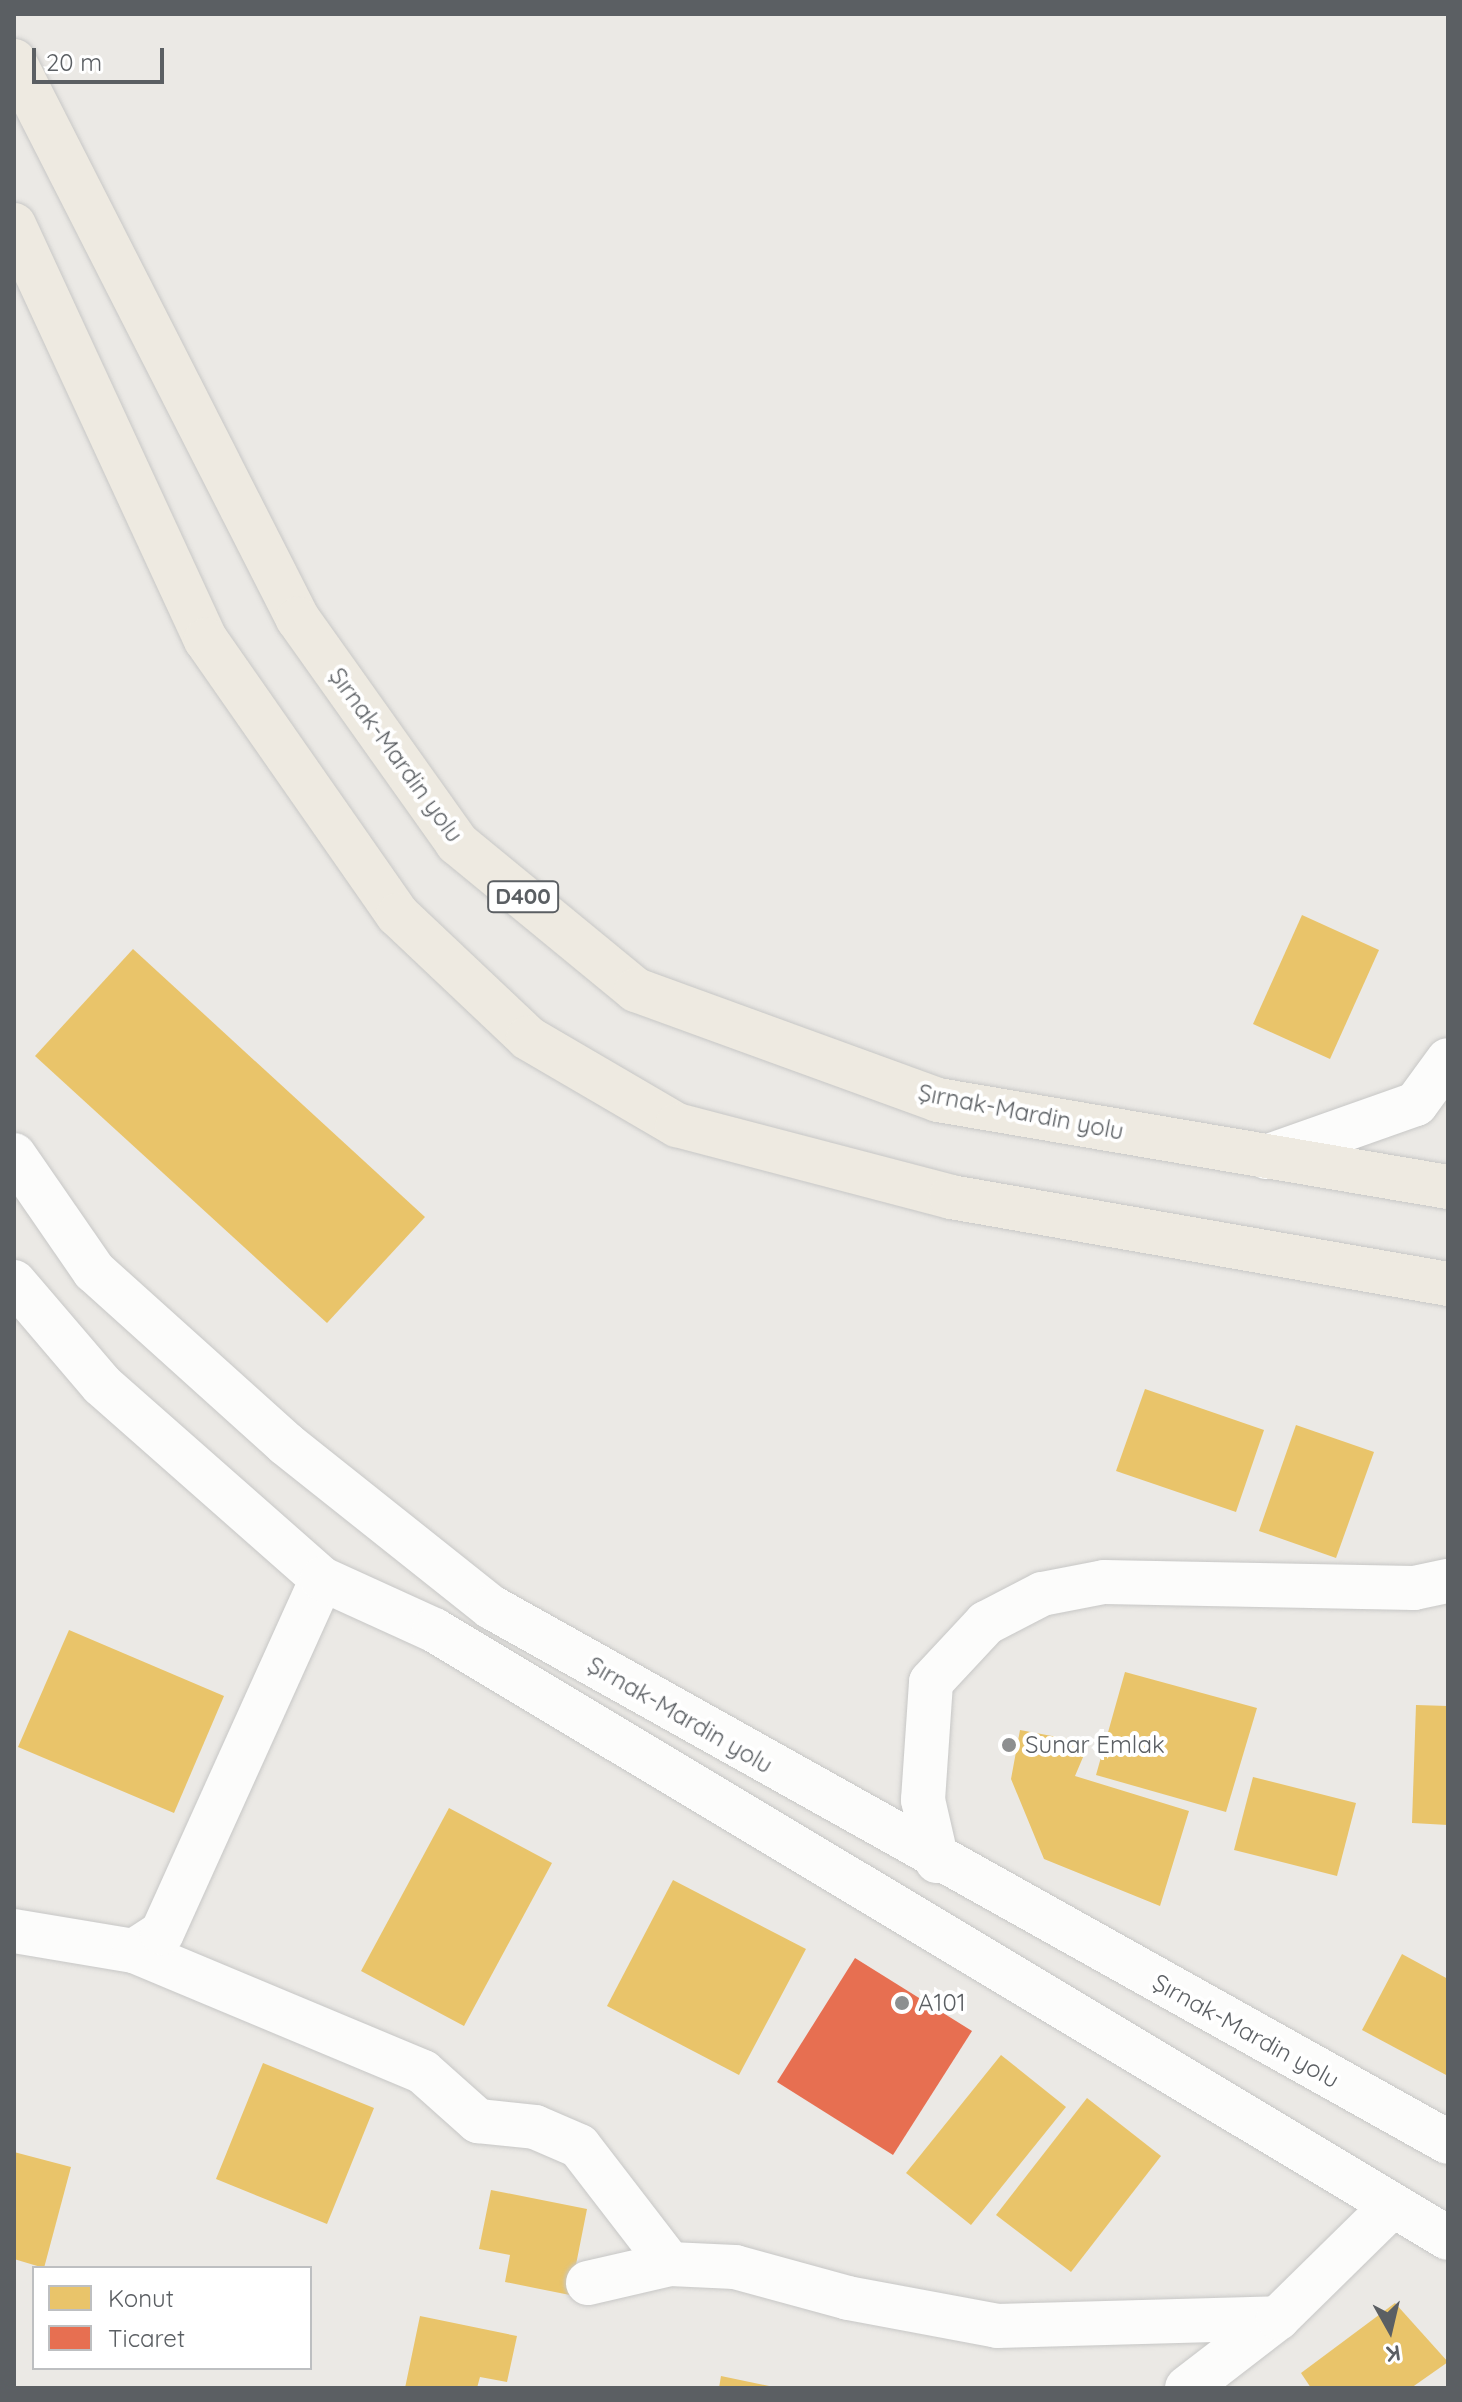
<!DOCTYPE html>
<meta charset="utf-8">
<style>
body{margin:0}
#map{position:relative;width:1462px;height:2402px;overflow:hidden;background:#ebe9e5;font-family:Quicksand,sans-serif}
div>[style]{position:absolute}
.homes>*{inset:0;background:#e9c46a}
.shops>*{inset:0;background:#e76f51}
.roads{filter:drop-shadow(0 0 2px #c7c7c6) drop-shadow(0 0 2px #c7c7c6)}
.street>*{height:44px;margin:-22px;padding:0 22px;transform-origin:22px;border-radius:22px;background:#fcfcfb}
.secondary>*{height:44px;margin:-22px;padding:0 22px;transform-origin:22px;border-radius:22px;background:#fcfcfb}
.highway>*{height:44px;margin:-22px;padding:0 22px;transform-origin:22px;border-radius:22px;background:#eeeae1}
.dots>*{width:22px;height:22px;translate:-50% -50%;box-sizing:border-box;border:4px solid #fff;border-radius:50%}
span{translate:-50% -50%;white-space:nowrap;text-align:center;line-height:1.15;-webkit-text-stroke:8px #fff;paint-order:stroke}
.shield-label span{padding:2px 6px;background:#fff;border:2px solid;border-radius:6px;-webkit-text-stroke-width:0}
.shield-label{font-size:22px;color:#5b5f63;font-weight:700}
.street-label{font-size:24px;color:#5b5f63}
.poi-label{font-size:24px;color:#5b5f63}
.left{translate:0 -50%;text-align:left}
.frame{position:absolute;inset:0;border:16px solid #5b5f63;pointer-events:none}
.legend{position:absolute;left:32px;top:2266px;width:280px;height:104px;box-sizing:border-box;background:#fff;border:2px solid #bdbfc1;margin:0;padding:10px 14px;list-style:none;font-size:24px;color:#5b5f63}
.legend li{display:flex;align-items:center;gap:16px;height:40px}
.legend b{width:40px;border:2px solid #bdbfc1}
.north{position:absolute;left:1350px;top:2290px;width:80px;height:80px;-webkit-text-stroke:6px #fff;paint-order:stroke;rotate:172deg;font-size:22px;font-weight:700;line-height:32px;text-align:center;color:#5b5f63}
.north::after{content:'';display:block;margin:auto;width:28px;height:36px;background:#5b5f63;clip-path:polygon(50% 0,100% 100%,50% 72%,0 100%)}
.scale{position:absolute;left:32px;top:48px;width:132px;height:36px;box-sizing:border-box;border:4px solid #5b5f63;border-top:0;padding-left:10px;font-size:24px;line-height:28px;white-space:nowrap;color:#5b5f63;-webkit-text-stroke:6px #fff;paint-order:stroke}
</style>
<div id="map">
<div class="homes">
<i style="clip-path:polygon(1302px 915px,1379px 950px,1330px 1059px,1253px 1024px)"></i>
<i style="clip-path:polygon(133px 949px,425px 1217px,327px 1323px,35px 1056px)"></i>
<i style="clip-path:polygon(1145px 1389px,1264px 1430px,1236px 1512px,1116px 1471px)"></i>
<i style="clip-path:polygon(1296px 1425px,1374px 1452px,1336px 1558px,1259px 1531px)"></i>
<i style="clip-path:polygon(69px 1630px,224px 1696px,174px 1813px,18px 1747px)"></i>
<i style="clip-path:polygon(1125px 1672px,1257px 1708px,1226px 1812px,1096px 1775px)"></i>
<i style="clip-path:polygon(1416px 1705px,1448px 1706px,1448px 1825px,1412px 1823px)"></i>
<i style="clip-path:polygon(1020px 1730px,1089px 1743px,1075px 1776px,1189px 1811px,1160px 1906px,1044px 1859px,1011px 1779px)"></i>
<i style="clip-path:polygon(1253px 1777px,1356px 1803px,1337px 1876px,1234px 1850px)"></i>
<i style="clip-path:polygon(449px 1808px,552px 1863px,464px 2026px,361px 1971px)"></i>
<i style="clip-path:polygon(673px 1880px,806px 1949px,739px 2075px,607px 2006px)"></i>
<i style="clip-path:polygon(1402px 1954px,1448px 1979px,1448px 2076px,1362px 2030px)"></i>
<i style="clip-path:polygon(1001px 2055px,1066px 2107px,971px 2225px,906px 2173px)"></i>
<i style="clip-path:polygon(263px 2063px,374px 2108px,327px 2224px,216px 2179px)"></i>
<i style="clip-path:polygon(1087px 2098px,1161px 2156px,1071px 2272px,996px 2215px)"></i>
<i style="clip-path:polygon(14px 2152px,71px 2167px,44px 2268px,14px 2259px)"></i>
<i style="clip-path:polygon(491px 2190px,587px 2209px,570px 2295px,505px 2282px,510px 2255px,479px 2249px)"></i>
<i style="clip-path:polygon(1395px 2303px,1448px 2362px,1411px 2388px,1311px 2388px,1301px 2373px)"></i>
<i style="clip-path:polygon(420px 2316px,517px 2336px,507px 2382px,480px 2377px,477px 2388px,405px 2388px)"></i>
<i style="clip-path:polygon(721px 2376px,774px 2387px,774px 2388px,719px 2388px)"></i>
</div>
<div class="shops">
<i style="clip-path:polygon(855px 1958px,972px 2031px,893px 2155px,777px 2082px)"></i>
</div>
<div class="roads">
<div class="street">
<i style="left:1266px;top:1157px;width:159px;rotate:-19.5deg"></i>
<i style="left:1416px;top:1104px;width:54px;rotate:-54deg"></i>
<i style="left:937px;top:1861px;width:63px;rotate:-102.9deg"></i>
<i style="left:923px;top:1800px;width:118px;rotate:-86.1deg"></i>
<i style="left:931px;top:1682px;width:81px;rotate:-47deg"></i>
<i style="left:986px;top:1623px;width:63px;rotate:-27.4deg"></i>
<i style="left:1042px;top:1594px;width:63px;rotate:-11deg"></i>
<i style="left:1104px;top:1582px;width:310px;rotate:1.1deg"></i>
<i style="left:1414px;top:1588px;width:35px;rotate:-12deg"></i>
<i style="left:14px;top:1931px;width:122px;rotate:9.5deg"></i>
<i style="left:134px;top:1951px;width:313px;rotate:22.7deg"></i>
<i style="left:423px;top:2072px;width:74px;rotate:41.7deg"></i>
<i style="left:478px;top:2121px;width:57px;rotate:6deg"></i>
<i style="left:535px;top:2127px;width:48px;rotate:23.4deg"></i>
<i style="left:579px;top:2146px;width:149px;rotate:52.4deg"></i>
<i style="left:134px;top:1951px;width:33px;rotate:-33deg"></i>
<i style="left:162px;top:1933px;width:388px;rotate:-65.7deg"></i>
<i style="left:588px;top:2283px;width:84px;rotate:-13deg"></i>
<i style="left:670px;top:2264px;width:65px;rotate:2.6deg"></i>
<i style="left:735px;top:2267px;width:117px;rotate:15.3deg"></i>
<i style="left:848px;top:2298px;width:152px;rotate:10.6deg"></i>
<i style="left:997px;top:2326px;width:281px;rotate:-1.6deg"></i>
<i style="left:1187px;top:2388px;width:115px;rotate:-37.6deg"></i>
<i style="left:1278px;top:2318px;width:158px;rotate:-44.5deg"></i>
</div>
<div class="secondary">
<i style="left:14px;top:1155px;width:141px;rotate:55.4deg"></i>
<i style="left:94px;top:1271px;width:258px;rotate:42deg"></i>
<i style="left:286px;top:1444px;width:262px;rotate:38.5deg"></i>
<i style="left:491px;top:1607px;width:1096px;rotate:29.21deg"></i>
<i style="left:14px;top:1282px;width:135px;rotate:49.5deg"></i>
<i style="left:102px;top:1385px;width:293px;rotate:41.4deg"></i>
<i style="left:322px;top:1579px;width:123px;rotate:24.5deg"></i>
<i style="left:434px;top:1630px;width:1182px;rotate:30.95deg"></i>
</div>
<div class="highway">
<i style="left:14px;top:61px;width:626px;rotate:63.03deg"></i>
<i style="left:298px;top:619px;width:275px;rotate:54.6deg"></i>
<i style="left:457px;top:843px;width:232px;rotate:39.4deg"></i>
<i style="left:636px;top:990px;width:321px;rotate:20deg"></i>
<i style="left:938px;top:1100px;width:517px;rotate:9.68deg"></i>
<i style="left:14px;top:225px;width:457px;rotate:65.2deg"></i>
<i style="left:206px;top:640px;width:335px;rotate:55.1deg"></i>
<i style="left:398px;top:915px;width:179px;rotate:43.4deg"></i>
<i style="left:528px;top:1038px;width:173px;rotate:30.3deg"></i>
<i style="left:677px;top:1125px;width:283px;rotate:14.7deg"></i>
<i style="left:951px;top:1197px;width:505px;rotate:9.93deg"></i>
</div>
</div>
<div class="dots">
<i style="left:1009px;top:1745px;background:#8d8f90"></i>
<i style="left:902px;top:2003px;background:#8d8f90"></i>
</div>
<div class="shield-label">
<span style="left:523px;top:897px">D400</span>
</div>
<div class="street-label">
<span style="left:396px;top:755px;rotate:54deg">Şırnak-Mardin yolu</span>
<span style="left:1021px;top:1112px;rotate:11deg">Şırnak-Mardin yolu</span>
<span style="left:680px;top:1715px;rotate:30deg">Şırnak-Mardin yolu</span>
<span style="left:1246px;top:2031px;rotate:29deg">Şırnak-Mardin yolu</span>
</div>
<div class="poi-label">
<span class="left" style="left:1025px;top:1745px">Sunar Emlak</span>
<span class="left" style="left:918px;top:2003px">A101</span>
</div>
<div class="frame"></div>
<ul class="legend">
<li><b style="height:22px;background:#e9c46a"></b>Konut</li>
<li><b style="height:22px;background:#e76f51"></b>Ticaret</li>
</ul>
<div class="north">K</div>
<div class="scale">20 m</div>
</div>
